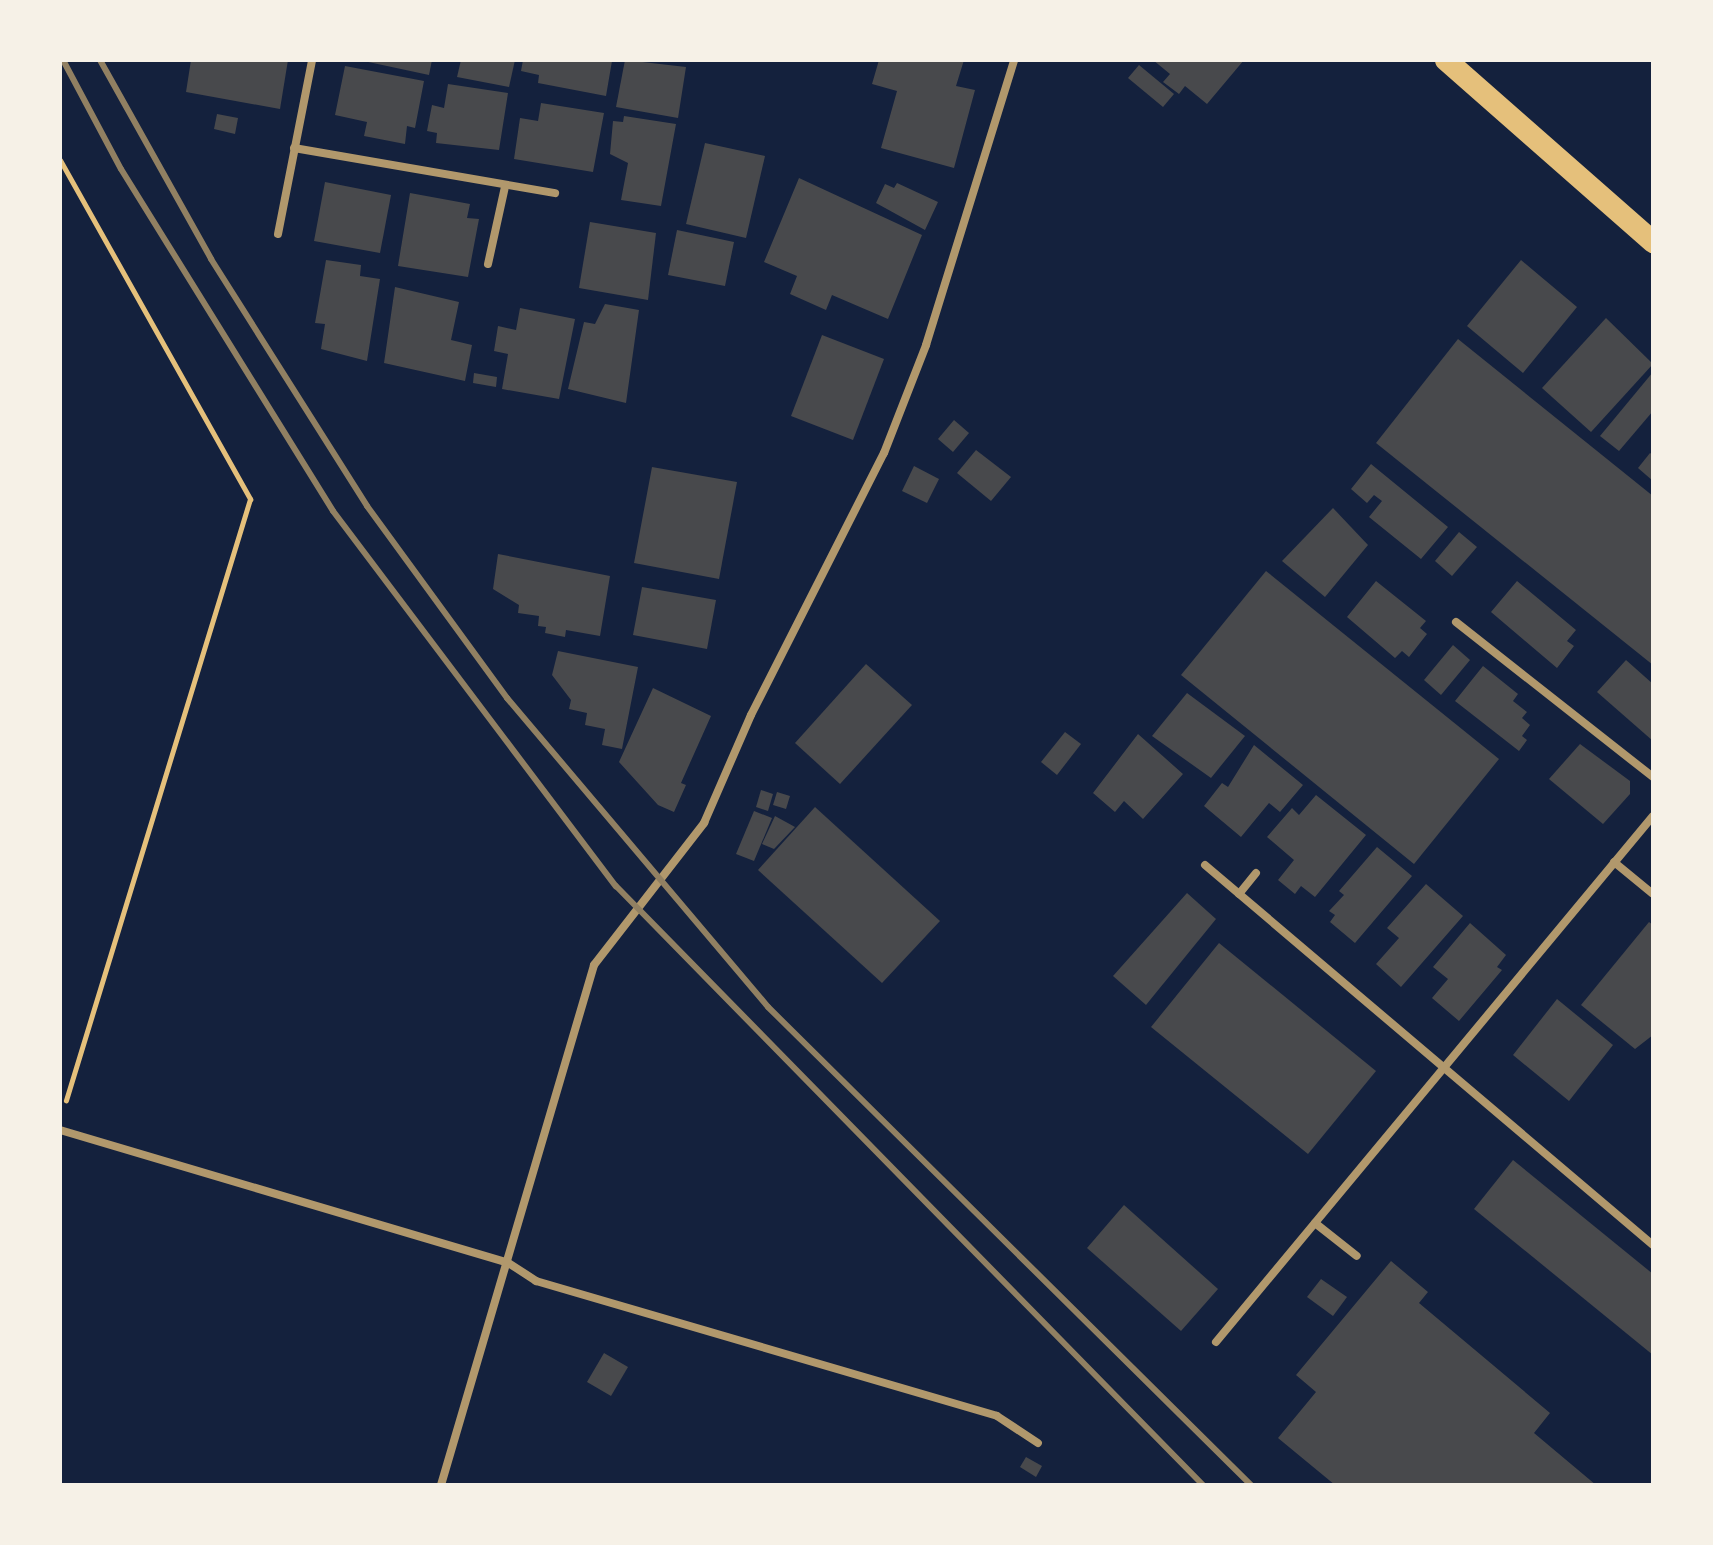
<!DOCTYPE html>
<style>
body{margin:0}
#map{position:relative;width:1713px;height:1545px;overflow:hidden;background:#14213d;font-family:Overpass,sans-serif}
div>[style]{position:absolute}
.building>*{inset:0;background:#48494c}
.path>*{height:5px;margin:-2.5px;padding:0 2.5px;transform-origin:2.5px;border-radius:2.5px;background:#e5c07b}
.minor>*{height:8px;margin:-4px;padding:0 4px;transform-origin:4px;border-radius:4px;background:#b1986c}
.trunk>*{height:22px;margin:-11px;padding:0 11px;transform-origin:11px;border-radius:11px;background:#e5c07b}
.rail>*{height:6px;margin:-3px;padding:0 3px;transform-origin:3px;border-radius:3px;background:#918062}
span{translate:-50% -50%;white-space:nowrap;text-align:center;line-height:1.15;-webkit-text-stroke:8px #f6f1e7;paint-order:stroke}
.frame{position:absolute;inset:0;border:62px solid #f6f1e7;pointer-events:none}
</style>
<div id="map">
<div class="building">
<i style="clip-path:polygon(191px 60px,288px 60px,280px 109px,186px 92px)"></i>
<i style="clip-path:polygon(359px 60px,432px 60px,429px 75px)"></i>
<i style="clip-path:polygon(461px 60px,515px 60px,509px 87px,457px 77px)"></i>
<i style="clip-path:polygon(523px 60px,612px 61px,606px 96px,538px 83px,539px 75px,521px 71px)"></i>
<i style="clip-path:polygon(625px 60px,686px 67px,678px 118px,616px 107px)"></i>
<i style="clip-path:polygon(879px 60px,964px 60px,956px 86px,975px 90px,954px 168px,881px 148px,897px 91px,872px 84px)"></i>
<i style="clip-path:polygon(1153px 60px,1244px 60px,1207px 104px,1185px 86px,1179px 94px,1163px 82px,1170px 74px)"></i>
<i style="clip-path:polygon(1139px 65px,1174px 94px,1163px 107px,1128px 78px)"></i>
<i style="clip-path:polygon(345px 66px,424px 81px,415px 128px,407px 126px,405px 144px,364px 136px,367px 122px,335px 115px)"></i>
<i style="clip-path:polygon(448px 84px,508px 93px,499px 150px,436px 143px,437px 133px,427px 131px,432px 105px,444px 108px)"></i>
<i style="clip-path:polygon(541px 103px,604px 113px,593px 172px,514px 159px,520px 118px,538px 121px)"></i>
<i style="clip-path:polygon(217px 114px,238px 118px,235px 134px,214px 129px)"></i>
<i style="clip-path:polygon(624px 116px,676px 124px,661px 206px,621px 200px,628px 163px,610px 154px,613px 121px,623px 122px)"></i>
<i style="clip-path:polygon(705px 143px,765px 156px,746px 238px,686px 224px)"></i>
<i style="clip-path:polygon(799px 178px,922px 235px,888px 319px,832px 295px,826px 310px,790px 294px,797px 276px,764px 262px)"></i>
<i style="clip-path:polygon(325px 182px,391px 195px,380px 253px,314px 241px)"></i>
<i style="clip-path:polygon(897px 183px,938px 202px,925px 230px,876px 203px,885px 184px,894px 188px)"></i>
<i style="clip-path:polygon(410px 193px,470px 204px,467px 218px,479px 219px,468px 277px,398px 266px)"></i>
<i style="clip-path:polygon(590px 222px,656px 233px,648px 300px,579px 288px)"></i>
<i style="clip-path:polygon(677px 230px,734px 242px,725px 286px,668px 275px)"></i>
<i style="clip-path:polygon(326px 260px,361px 265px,360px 276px,380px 279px,367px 361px,321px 349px,325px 324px,315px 323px)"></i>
<i style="clip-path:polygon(1521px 260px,1577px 307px,1523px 373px,1467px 326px)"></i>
<i style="clip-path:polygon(395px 287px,459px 302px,451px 340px,472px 345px,465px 381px,384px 363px)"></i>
<i style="clip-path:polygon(605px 304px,639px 310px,626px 403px,568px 389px,584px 322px,595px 324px)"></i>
<i style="clip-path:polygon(520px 308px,575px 319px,559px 399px,502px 389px,508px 354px,494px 351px,498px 326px,516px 330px)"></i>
<i style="clip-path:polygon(1606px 318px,1653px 364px,1591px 432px,1542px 388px)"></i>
<i style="clip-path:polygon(822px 335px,884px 359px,853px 440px,791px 416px)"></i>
<i style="clip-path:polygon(1458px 339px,1653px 496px,1653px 665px,1376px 443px)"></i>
<i style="clip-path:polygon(1653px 372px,1653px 411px,1619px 451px,1600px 436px)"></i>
<i style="clip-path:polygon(474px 373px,497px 377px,496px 387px,473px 383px)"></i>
<i style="clip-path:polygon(954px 420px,969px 433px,953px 452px,938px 439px)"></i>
<i style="clip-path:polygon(976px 450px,1011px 477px,991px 501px,957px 473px)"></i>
<i style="clip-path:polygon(1650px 453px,1653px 455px,1653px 481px,1638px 468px)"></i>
<i style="clip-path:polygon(1371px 464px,1448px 527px,1421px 559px,1369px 517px,1382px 501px,1374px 495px,1367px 503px,1351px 489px)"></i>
<i style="clip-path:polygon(914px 466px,939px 479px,927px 503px,902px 491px)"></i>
<i style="clip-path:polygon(652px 467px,737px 482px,719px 579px,634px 563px)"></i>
<i style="clip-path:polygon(1333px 508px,1368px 545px,1325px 597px,1282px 561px)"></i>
<i style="clip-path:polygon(1459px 532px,1477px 547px,1452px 576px,1435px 561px)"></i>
<i style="clip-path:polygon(498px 554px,610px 576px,600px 636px,566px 630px,565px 637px,545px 633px,546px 627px,538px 626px,539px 616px,518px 613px,519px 605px,493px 589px)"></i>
<i style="clip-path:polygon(1266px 571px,1499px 759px,1414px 864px,1181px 675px)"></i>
<i style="clip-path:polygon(1376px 581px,1426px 621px,1420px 628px,1427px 634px,1409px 657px,1402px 651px,1395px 658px,1347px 617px)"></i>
<i style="clip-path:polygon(1517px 581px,1576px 630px,1567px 641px,1574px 646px,1557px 668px,1491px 612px)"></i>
<i style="clip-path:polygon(642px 587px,716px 600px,707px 649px,633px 635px)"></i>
<i style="clip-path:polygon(1453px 645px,1470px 660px,1441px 695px,1424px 680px)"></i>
<i style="clip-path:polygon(558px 651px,638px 667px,622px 749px,602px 745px,605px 729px,585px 725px,587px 713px,569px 709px,571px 700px,552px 675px)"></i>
<i style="clip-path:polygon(1626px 660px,1653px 684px,1653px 741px,1597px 692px)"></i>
<i style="clip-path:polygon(866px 664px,912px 705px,840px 784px,795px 743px)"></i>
<i style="clip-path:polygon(1483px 666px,1518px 694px,1513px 701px,1527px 712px,1522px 718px,1530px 725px,1522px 736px,1527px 740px,1519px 751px,1455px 701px)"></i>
<i style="clip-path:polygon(653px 688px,711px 716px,681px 783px,686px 785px,674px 812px,658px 805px,619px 762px)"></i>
<i style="clip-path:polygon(1187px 693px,1245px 736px,1211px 778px,1152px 736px)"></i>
<i style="clip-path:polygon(1065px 732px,1081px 744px,1057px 775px,1041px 762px)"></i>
<i style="clip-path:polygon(1138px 734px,1183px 774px,1143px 819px,1124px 801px,1115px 812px,1093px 793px)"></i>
<i style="clip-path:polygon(1580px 744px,1630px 781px,1630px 794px,1603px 824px,1549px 779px)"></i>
<i style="clip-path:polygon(1254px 745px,1303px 785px,1280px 812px,1269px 803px,1241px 837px,1204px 806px,1222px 783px,1228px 787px)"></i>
<i style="clip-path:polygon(761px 790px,773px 794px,768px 811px,756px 807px)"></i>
<i style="clip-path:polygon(777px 792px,790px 796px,786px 809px,773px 805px)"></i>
<i style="clip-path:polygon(1316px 795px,1366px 835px,1315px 897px,1301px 886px,1295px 894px,1278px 880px,1294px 860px,1267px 837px,1292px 808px,1299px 815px)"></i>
<i style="clip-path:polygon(815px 807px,940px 921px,882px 983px,758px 870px)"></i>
<i style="clip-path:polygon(754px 811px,772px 818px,754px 861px,736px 854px)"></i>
<i style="clip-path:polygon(775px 816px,795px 827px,774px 849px,762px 844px)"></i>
<i style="clip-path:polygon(1377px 847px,1412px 876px,1355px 943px,1330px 922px,1335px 915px,1329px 911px,1344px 895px,1339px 891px)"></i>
<i style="clip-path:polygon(1426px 884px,1463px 916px,1401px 987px,1376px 964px,1399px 938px,1387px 928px)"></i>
<i style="clip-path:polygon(1187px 893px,1216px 919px,1146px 1005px,1113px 976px)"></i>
<i style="clip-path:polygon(1649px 922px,1653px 925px,1653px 1035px,1635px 1049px,1581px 1005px)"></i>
<i style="clip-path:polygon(1470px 923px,1506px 955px,1497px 967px,1502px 970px,1459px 1021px,1432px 998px,1448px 979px,1433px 967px)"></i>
<i style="clip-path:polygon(1219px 943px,1376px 1071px,1308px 1154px,1151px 1027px)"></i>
<i style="clip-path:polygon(1557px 999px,1613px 1045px,1569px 1101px,1513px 1055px)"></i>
<i style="clip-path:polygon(1513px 1160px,1653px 1274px,1653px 1355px,1474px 1209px)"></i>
<i style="clip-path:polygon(1124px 1205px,1218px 1289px,1181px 1331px,1087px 1248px)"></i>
<i style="clip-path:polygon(1391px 1261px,1428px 1292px,1419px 1303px,1550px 1413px,1534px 1433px,1596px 1485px,1335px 1485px,1278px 1438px,1316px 1392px,1296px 1375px)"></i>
<i style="clip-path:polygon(1321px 1279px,1347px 1297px,1333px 1316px,1307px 1297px)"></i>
<i style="clip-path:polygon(604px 1353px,628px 1367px,611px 1396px,587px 1382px)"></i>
<i style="clip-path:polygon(1026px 1457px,1042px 1466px,1036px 1477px,1020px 1467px)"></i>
</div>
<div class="path">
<i style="left:60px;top:160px;width:389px;rotate:60.7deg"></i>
<i style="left:250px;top:499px;width:629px;rotate:107.02deg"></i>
</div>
<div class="minor">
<i style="left:294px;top:148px;width:265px;rotate:9.8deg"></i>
<i style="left:278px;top:234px;width:177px;rotate:-78.9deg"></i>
<i style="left:488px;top:264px;width:79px;rotate:-77.6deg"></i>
<i style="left:1456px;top:622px;width:251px;rotate:38.2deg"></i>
<i style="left:1614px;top:862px;width:50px;rotate:39.4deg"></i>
<i style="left:1205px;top:865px;width:587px;rotate:40.31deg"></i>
<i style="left:1239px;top:894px;width:27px;rotate:-51deg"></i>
<i style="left:60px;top:1130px;width:466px;rotate:16.5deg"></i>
<i style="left:507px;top:1262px;width:35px;rotate:33deg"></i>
<i style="left:536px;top:1281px;width:480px;rotate:16.3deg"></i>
<i style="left:997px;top:1416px;width:49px;rotate:33.4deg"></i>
<i style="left:1315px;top:1223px;width:53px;rotate:38.2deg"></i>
<i style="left:1216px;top:1342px;width:684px;rotate:-50.28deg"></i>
<i style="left:441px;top:1485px;width:542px;rotate:-73.6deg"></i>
<i style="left:594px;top:965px;width:180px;rotate:-52.2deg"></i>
<i style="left:704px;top:823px;width:118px;rotate:-66.5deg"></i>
<i style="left:751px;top:715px;width:294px;rotate:-63.1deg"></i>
<i style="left:884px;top:453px;width:116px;rotate:-68.7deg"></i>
<i style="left:926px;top:345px;width:298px;rotate:-72.8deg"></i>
</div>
<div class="trunk">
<i style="left:1446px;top:60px;width:276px;rotate:41.3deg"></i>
</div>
<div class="rail">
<i style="left:63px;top:60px;width:123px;rotate:62deg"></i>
<i style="left:121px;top:169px;width:402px;rotate:58.2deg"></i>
<i style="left:333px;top:511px;width:470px;rotate:53deg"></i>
<i style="left:616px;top:886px;width:839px;rotate:45.58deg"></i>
<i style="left:100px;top:60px;width:228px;rotate:60.8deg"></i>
<i style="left:211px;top:259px;width:292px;rotate:57.7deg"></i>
<i style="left:367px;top:506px;width:238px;rotate:53.9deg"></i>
<i style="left:507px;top:698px;width:404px;rotate:49.8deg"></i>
<i style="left:768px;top:1007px;width:680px;rotate:44.7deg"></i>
</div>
<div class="frame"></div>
</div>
